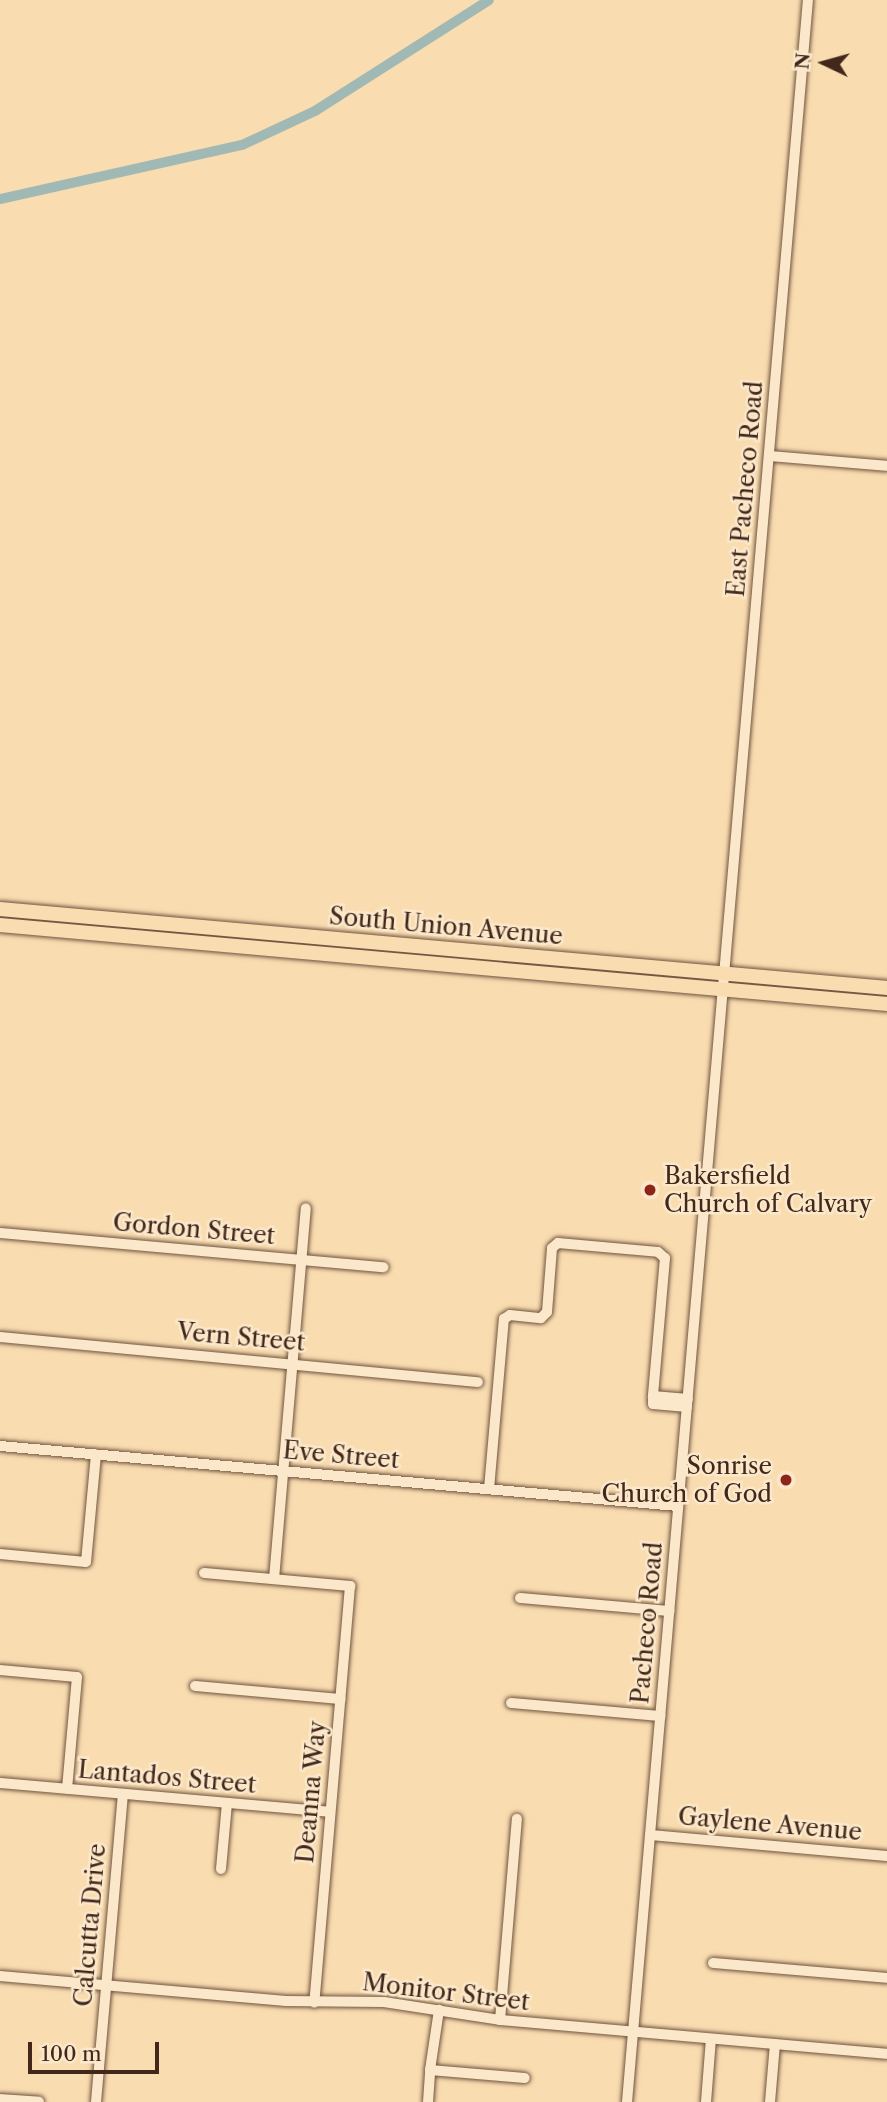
<!DOCTYPE html>
<style>
body{margin:0}
#map{position:relative;width:887px;height:2102px;overflow:hidden;background:#f9dcaf;font-family:"Libre Caslon Text",serif}
div>[style]{position:absolute}
.canal>*{height:10px;margin:-5px;padding:0 5px;transform-origin:5px;border-radius:5px;background:#a1b9b5}
.roads{filter:drop-shadow(0 0 2px #705440) drop-shadow(0 0 2px #705440)}
.minor>*{height:10px;margin:-5px;padding:0 5px;transform-origin:5px;border-radius:5px;background:#fbe8cb}
.major>*{height:14px;margin:-7px;padding:0 7px;transform-origin:7px;border-radius:7px;background:#f9dcaf}
.dots>*{width:19px;height:19px;translate:-50% -50%;box-sizing:border-box;border:4px solid #fbe8cb;border-radius:50%}
span{translate:-50% -50%;white-space:nowrap;text-align:center;line-height:1.15;-webkit-text-stroke:5px #fbe8cb;paint-order:stroke}
.street-label{font-size:24px;color:#42271b}
.poi-label{font-size:24px;color:#42271b}
.left{translate:0 -50%;text-align:left}
.right{translate:-100% -50%;text-align:right}
.north{position:absolute;left:789px;top:28px;width:70px;height:70px;-webkit-text-stroke:5px #fbe8cb;paint-order:stroke;rotate:275deg;font-size:19px;font-weight:700;line-height:28px;text-align:center;color:#42271b}
.north::after{content:'';display:block;margin:auto;width:24px;height:32px;background:#42271b;clip-path:polygon(50% 0,100% 100%,50% 72%,0 100%)}
.scale{position:absolute;left:28px;top:2042px;width:131px;height:32px;box-sizing:border-box;border:4px solid #42271b;border-top:0;padding-left:9px;font-size:21px;line-height:24px;white-space:nowrap;color:#42271b;-webkit-text-stroke:5px #fbe8cb;paint-order:stroke}
</style>
<div id="map">
<div class="canal">
<i style="left:0;top:199px;width:248px;rotate:-12.6deg"></i>
<i style="left:242px;top:145px;width:81px;rotate:-25deg"></i>
<i style="left:315px;top:111px;width:206px;rotate:-32.5deg"></i>
</div>
<div class="roads">
<div class="minor">
<i style="left:769px;top:456px;width:118px;rotate:4.8deg"></i>
<i style="left:0;top:1233px;width:385px;rotate:5.1deg"></i>
<i style="left:0;top:1337px;width:480px;rotate:5.4deg"></i>
<i style="left:687px;top:1407px;width:34px;rotate:-175deg"></i>
<i style="left:653px;top:1404px;width:8px;rotate:-90deg"></i>
<i style="left:653px;top:1396px;width:35px;rotate:5deg"></i>
<i style="left:0;top:1446px;width:681px;rotate:5.06deg"></i>
<i style="left:489px;top:1489px;width:171px;rotate:-85deg"></i>
<i style="left:504px;top:1319px;width:7px;rotate:-34deg"></i>
<i style="left:510px;top:1315px;width:31px;rotate:6deg"></i>
<i style="left:541px;top:1318px;width:8px;rotate:-45deg"></i>
<i style="left:547px;top:1312px;width:64px;rotate:-85.5deg"></i>
<i style="left:552px;top:1248px;width:8px;rotate:-40deg"></i>
<i style="left:558px;top:1243px;width:100px;rotate:5.1deg"></i>
<i style="left:658px;top:1252px;width:9px;rotate:41deg"></i>
<i style="left:665px;top:1258px;width:139px;rotate:95deg"></i>
<i style="left:0;top:1554px;width:86px;rotate:5.3deg"></i>
<i style="left:86px;top:1562px;width:108px;rotate:-84.7deg"></i>
<i style="left:204px;top:1573px;width:147px;rotate:5.1deg"></i>
<i style="left:350px;top:1586px;width:418px;rotate:94.9deg"></i>
<i style="left:274px;top:1579px;width:372px;rotate:-85.1deg"></i>
<i style="left:520px;top:1598px;width:150px;rotate:5deg"></i>
<i style="left:0;top:1670px;width:77px;rotate:5.2deg"></i>
<i style="left:77px;top:1677px;width:112px;rotate:95.1deg"></i>
<i style="left:195px;top:1686px;width:146px;rotate:5.1deg"></i>
<i style="left:511px;top:1703px;width:150px;rotate:5deg"></i>
<i style="left:0;top:1783px;width:331px;rotate:5deg"></i>
<i style="left:650px;top:1835px;width:238px;rotate:5.1deg"></i>
<i style="left:221px;top:1869px;width:66px;rotate:-84.8deg"></i>
<i style="left:713px;top:1963px;width:175px;rotate:4.9deg"></i>
<i style="left:0;top:1976px;width:287px;rotate:5deg"></i>
<i style="left:286px;top:2001px;width:98px;rotate:0.6deg"></i>
<i style="left:384px;top:2002px;width:117px;rotate:8.8deg"></i>
<i style="left:500px;top:2020px;width:388px;rotate:5deg"></i>
<i style="left:500px;top:2020px;width:202px;rotate:-85.2deg"></i>
<i style="left:430px;top:2070px;width:61px;rotate:-81.5deg"></i>
<i style="left:0;top:2099px;width:39px;rotate:4deg"></i>
<i style="left:96px;top:2102px;width:309px;rotate:-85deg"></i>
<i style="left:428px;top:2102px;width:32px;rotate:-86deg"></i>
<i style="left:430px;top:2070px;width:95px;rotate:4.8deg"></i>
<i style="left:627px;top:2102px;width:2110px;rotate:-85.08deg"></i>
<i style="left:706px;top:2102px;width:63px;rotate:-85.5deg"></i>
<i style="left:770px;top:2102px;width:58px;rotate:-85.1deg"></i>
</div>
<div class="major">
<i style="left:0;top:909px;width:891px;rotate:5.09deg"></i>
<i style="left:0;top:925px;width:891px;rotate:5.09deg"></i>
</div>
</div>
<div class="dots">
<i style="left:650px;top:1190px;background:#8f2418"></i>
<i style="left:786px;top:1480px;background:#8f2418"></i>
</div>
<div class="street-label">
<span style="left:745px;top:489px;rotate:-85deg">East Pacheco Road</span>
<span style="left:446px;top:926px;rotate:5deg">South Union Avenue</span>
<span style="left:194px;top:1229px;rotate:5deg">Gordon Street</span>
<span style="left:241px;top:1337px;rotate:5deg">Vern Street</span>
<span style="left:341px;top:1455px;rotate:5deg">Eve Street</span>
<span style="left:647px;top:1623px;rotate:-85deg">Pacheco Road</span>
<span style="left:167px;top:1777px;rotate:5deg">Lantados Street</span>
<span style="left:311px;top:1792px;rotate:-85deg">Deanna Way</span>
<span style="left:770px;top:1824px;rotate:5deg">Gaylene Avenue</span>
<span style="left:90px;top:1925px;rotate:-85deg">Calcutta Drive</span>
<span style="left:446px;top:1992px;rotate:7deg">Monitor Street</span>
</div>
<div class="poi-label">
<span class="left" style="left:664px;top:1190px">Bakersfield<br>Church of Calvary</span>
<span class="right" style="left:772px;top:1480px">Sonrise<br>Church of God</span>
</div>
<div class="north">N</div>
<div class="scale">100 m</div>
</div>
